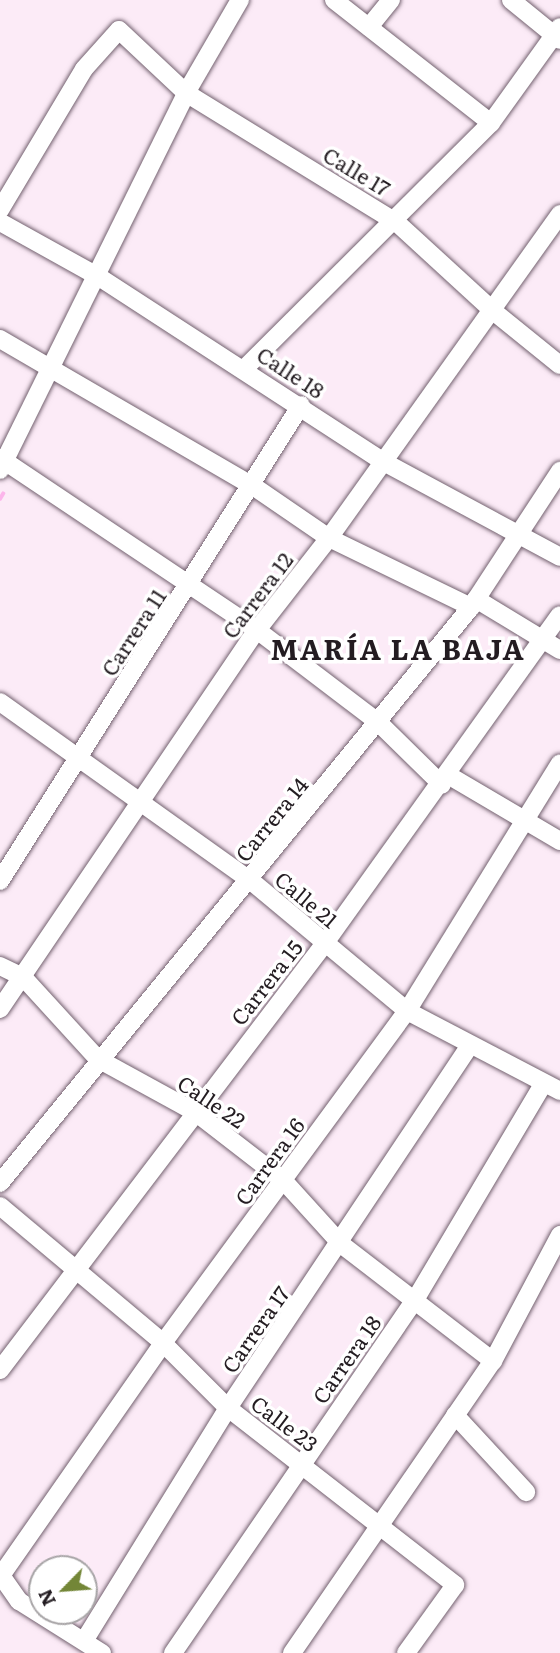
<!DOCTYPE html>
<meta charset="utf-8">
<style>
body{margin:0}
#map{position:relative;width:560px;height:1653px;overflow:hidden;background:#fcebf7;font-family:Literata,serif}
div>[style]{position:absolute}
.stream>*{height:3.5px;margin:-1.75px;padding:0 1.75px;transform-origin:1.75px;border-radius:1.75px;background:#fcb5eb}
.roads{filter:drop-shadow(0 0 2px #73616f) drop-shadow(0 0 2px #73616f)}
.minor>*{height:18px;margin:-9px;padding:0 9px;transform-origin:9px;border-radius:9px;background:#fff}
span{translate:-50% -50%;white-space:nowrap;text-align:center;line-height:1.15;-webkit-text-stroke:7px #fff;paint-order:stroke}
.street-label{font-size:21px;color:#231c21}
.district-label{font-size:28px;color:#231c21;font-weight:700;letter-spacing:2px}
.north{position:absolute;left:28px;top:1555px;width:70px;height:70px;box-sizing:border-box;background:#fff;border:2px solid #a7a4a6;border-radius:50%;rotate:245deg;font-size:19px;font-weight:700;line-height:28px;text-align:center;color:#231c21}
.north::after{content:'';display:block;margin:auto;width:24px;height:32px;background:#738637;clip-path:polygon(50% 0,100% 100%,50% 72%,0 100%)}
</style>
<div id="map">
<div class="stream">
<i style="left:0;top:499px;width:6px;rotate:-59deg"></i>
</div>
<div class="roads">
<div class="minor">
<i style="left:334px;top:0;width:199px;rotate:38.1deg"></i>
<i style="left:511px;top:0;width:63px;rotate:39.2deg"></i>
<i style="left:369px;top:27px;width:35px;rotate:-51deg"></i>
<i style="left:0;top:210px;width:164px;rotate:-59.2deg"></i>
<i style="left:84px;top:69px;width:52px;rotate:-48.1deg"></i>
<i style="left:119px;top:30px;width:92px;rotate:43.2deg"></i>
<i style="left:186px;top:93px;width:246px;rotate:31.6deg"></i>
<i style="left:396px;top:222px;width:132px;rotate:42.5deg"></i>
<i style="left:493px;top:311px;width:86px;rotate:38.9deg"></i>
<i style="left:0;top:222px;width:113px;rotate:29.1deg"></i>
<i style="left:99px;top:277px;width:338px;rotate:33deg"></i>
<i style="left:382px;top:461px;width:202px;rotate:28.3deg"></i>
<i style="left:0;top:339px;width:293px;rotate:30.2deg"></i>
<i style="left:253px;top:486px;width:92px;rotate:34.4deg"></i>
<i style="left:329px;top:538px;width:158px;rotate:25.9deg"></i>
<i style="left:244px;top:369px;width:349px;rotate:-44.9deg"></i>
<i style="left:491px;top:123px;width:118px;rotate:-54.3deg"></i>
<i style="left:0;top:458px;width:309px;rotate:33.8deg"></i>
<i style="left:257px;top:630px;width:153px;rotate:37.3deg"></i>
<i style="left:379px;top:723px;width:88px;rotate:44.5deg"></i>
<i style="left:0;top:470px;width:420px;rotate:-63.7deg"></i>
<i style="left:186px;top:93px;width:108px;rotate:-59.9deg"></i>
<i style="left:476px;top:599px;width:98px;rotate:31.3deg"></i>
<i style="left:0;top:702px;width:307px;rotate:35.5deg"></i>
<i style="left:250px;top:880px;width:204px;rotate:39.8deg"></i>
<i style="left:407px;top:1011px;width:173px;rotate:27.6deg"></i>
<i style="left:448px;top:775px;width:130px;rotate:30.5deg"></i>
<i style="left:0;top:881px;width:563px;rotate:-57.69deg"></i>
<i style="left:0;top:966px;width:25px;rotate:26deg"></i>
<i style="left:23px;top:977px;width:111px;rotate:47.6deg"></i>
<i style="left:98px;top:1059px;width:111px;rotate:28.7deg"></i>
<i style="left:195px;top:1112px;width:111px;rotate:37.7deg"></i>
<i style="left:283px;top:1180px;width:86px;rotate:47.8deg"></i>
<i style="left:341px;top:1244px;width:192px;rotate:37.6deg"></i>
<i style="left:0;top:1009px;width:458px;rotate:-55.9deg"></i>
<i style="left:257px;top:630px;width:117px;rotate:-52deg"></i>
<i style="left:329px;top:538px;width:398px;rotate:-54.5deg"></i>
<i style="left:0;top:1183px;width:744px;rotate:-50.73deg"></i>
<i style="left:471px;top:607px;width:163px;rotate:-56.8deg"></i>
<i style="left:0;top:1206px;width:213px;rotate:40deg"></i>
<i style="left:163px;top:1343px;width:92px;rotate:45deg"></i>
<i style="left:228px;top:1408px;width:288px;rotate:37.9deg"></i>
<i style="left:455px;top:1585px;width:84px;rotate:125.8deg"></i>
<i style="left:0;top:1370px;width:537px;rotate:-52.72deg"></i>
<i style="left:325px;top:943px;width:403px;rotate:-54.4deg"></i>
<i style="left:455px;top:1415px;width:105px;rotate:47.3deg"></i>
<i style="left:0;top:1574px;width:33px;rotate:55deg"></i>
<i style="left:19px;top:1601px;width:98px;rotate:32.1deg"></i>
<i style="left:0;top:1577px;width:285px;rotate:-55.1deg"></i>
<i style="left:163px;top:1343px;width:412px;rotate:-53.7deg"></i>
<i style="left:407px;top:1011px;width:291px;rotate:-58.3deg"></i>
<i style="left:84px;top:1641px;width:274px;rotate:-58.3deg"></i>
<i style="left:228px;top:1408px;width:434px;rotate:-56.3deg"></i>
<i style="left:173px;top:1653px;width:428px;rotate:-55.6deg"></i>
<i style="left:415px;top:1300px;width:251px;rotate:-59.3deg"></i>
<i style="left:292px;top:1653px;width:354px;rotate:-55.5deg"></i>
<i style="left:493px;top:1361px;width:143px;rotate:-62deg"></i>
</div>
</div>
<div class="street-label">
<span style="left:357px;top:171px;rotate:31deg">Calle 17</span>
<span style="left:291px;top:372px;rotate:33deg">Calle 18</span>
<span style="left:257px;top:595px;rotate:-53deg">Carrera 12</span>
<span style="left:133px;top:632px;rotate:-57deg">Carrera 11</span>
<span style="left:271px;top:819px;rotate:-51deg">Carrera 14</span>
<span style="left:307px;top:899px;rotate:40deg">Calle 21</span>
<span style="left:266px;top:982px;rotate:-52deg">Carrera 15</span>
<span style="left:212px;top:1101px;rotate:34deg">Calle 22</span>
<span style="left:269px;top:1161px;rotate:-54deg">Carrera 16</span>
<span style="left:255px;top:1329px;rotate:-55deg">Carrera 17</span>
<span style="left:346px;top:1359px;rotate:-55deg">Carrera 18</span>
<span style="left:285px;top:1423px;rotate:37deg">Calle 23</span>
</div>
<div class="district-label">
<span style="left:398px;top:648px">MARÍA LA BAJA</span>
</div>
<div class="north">N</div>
</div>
